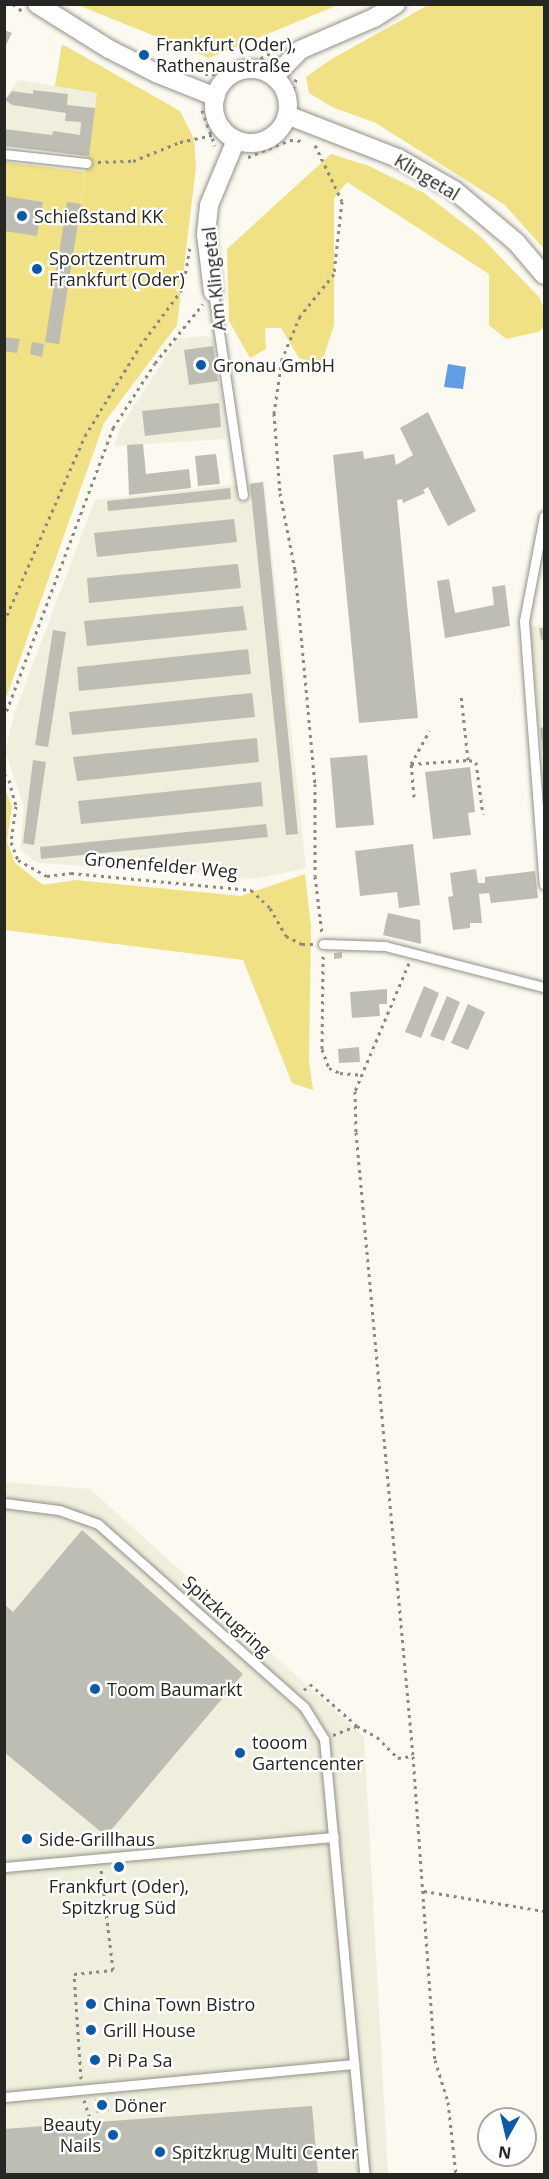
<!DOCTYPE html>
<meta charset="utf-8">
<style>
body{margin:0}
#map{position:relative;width:549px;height:2179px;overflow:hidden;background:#fbf9f0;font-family:"Open Sans",sans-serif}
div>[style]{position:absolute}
.built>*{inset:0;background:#f0eedc}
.green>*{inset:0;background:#f0e184}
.water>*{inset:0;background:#609de5}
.building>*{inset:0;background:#bebdb3}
.path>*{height:3px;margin-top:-1.5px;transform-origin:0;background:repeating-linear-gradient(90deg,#8a8983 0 3px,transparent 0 7.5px)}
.roads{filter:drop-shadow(0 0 2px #929188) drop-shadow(0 0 2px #929188)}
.lane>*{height:9px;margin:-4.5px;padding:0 4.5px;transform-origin:4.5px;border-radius:4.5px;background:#fff}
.street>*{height:18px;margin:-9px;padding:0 9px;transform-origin:9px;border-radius:9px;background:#fff}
.street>.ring{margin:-9px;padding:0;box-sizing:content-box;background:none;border:18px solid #fff;border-radius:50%}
.dots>*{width:16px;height:16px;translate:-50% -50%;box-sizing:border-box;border:3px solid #fff;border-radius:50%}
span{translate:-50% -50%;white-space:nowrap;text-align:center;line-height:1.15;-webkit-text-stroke:4.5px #fff;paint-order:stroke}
.poi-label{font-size:18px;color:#262622}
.left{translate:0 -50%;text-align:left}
.right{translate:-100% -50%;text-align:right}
.street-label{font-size:18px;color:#262622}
.frame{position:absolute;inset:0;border:6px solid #262622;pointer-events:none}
.north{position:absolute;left:477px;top:2107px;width:60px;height:60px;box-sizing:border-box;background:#fff;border:2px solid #a8a8a7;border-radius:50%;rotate:188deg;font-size:16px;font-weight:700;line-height:24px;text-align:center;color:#262622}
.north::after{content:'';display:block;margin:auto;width:21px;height:27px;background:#095aa9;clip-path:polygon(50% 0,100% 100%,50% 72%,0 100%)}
</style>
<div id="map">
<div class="built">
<i style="clip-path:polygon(18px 80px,97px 93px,89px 157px,5px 145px,5px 99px)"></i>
<i style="clip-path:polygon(207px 336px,214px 340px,226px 439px,114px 446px,120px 428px,178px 338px)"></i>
<i style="clip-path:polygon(264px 481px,306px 868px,254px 879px,205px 873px,37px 863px,20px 849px,24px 807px,5px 751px,15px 711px,95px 500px)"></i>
<i style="clip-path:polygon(544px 625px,544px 778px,530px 627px)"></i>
<i style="clip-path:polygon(4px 1482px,90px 1489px,364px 1737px,388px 2174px,5px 2174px)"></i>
</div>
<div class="green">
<i style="clip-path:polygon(430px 4px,544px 5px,544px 249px,505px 205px,376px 123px,332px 107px,309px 93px,306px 77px,330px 60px)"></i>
<i style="clip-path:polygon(78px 5px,338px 5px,209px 58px)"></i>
<i style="clip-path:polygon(62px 44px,180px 111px,194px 139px,196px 167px,177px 325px,104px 423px,5px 701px,5px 162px,85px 172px,71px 269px,97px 93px,55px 86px)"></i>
<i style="clip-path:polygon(331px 154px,369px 166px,424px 193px,481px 237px,539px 297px,544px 308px,544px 327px,538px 332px,506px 339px,489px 325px,489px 274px,347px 182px,334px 198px,334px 325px,321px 365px,299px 358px,281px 328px,265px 328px,266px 349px,250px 358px,229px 321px,227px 249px)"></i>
<i style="clip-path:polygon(4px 787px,12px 806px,7px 841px,15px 863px,43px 885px,75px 880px,241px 896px,305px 874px,311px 927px,309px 1061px,313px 1090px,292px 1083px,243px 960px,5px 930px)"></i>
</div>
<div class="water">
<i style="clip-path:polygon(448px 364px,466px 367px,463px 389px,444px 387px)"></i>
</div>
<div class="building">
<i style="clip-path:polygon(4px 30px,12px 33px,4px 49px)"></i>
<i style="clip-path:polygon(33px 90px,68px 94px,67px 105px,95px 108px,89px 156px,4px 146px,4px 129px,52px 135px,53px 131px,80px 135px,81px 122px,65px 121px,66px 113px,12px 105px,5px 100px,12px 91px,33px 94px)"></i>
<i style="clip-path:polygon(4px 196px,43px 202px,37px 236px,4px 231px)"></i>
<i style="clip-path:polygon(67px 202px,81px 204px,59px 344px,45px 342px)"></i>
<i style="clip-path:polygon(4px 337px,20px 339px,17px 353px,4px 351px)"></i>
<i style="clip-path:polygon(32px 342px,44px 344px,42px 357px,30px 354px)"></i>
<i style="clip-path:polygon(213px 346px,218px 381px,189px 385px,184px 350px)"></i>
<i style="clip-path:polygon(219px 403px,221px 427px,145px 436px,142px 411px)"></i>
<i style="clip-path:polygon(428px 412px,476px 511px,448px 526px,428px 487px,423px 490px,425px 493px,403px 503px,402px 499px,397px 500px,418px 718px,359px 723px,333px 455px,363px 451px,364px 459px,394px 454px,396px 465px,413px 455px,400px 428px)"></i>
<i style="clip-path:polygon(143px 444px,146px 474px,189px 469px,191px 488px,129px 495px,127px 445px)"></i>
<i style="clip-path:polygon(216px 454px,220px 484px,198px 486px,195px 456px)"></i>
<i style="clip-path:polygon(263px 482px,298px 834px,286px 835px,250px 484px)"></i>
<i style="clip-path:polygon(230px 488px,231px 499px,108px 511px,107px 501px)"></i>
<i style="clip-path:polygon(234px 519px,237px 542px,97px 557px,94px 533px)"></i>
<i style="clip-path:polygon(238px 564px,241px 588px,89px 603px,87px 578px)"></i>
<i style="clip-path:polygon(449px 579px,455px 613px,494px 605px,492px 587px,505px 585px,510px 626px,445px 638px,437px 581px)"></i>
<i style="clip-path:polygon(243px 606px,247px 630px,87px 646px,84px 621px)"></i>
<i style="clip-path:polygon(539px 628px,544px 628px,544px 639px,541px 640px)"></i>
<i style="clip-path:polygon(53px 630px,66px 632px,48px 747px,35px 745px)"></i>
<i style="clip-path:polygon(248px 649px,251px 674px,79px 691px,77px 667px)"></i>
<i style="clip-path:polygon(252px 693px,255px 717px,72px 735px,69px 712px)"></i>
<i style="clip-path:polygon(544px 727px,544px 753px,543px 753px,540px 728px)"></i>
<i style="clip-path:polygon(257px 738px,259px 762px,77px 781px,73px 757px)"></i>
<i style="clip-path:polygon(367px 755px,374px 825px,336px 828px,330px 758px)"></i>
<i style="clip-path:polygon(33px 760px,46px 762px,34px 845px,23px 843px)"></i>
<i style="clip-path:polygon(470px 767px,475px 812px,468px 813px,471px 835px,433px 839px,425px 772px)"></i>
<i style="clip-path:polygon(261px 782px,263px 806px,81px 824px,78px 801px)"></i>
<i style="clip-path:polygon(266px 824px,268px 837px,41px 859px,40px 847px)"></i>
<i style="clip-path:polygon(413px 844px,420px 905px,399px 908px,397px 892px,360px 896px,355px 851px)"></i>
<i style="clip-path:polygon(476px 869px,478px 883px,485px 883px,485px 877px,535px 871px,538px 898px,491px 903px,489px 893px,479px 894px,482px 923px,470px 923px,470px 928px,453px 930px,448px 897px,453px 896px,450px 873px)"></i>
<i style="clip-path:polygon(388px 913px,420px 920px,421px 944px,383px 935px)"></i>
<i style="clip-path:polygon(342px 952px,342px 958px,334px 959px,334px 953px)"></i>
<i style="clip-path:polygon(424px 986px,439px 993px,421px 1038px,405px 1032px)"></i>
<i style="clip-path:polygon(387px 989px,387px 1004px,379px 1004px,380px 1016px,352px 1018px,350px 992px)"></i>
<i style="clip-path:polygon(447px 996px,460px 1002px,444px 1041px,430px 1036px)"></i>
<i style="clip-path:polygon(468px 1004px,485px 1012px,468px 1050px,451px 1043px)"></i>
<i style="clip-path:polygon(359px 1047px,360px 1062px,339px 1063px,338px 1049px)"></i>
<i style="clip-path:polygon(82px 1530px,243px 1674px,106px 1836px,4px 1752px,4px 1604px,13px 1612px)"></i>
<i style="clip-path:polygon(108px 2098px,109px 2111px,96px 2113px,95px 2099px)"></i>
<i style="clip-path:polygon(312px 2106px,318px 2174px,4px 2174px,4px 2129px)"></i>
</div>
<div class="path">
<i style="left:13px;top:4px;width:11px;rotate:38deg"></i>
<i style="left:205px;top:74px;width:10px"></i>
<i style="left:215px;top:74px;width:21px;rotate:-28deg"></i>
<i style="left:234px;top:64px;width:20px;rotate:-6deg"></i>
<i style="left:254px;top:62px;width:23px;rotate:-29deg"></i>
<i style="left:296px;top:79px;width:11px;rotate:105deg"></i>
<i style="left:293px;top:90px;width:12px;rotate:76deg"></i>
<i style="left:202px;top:110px;width:38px;rotate:70deg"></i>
<i style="left:315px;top:145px;width:62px;rotate:64.3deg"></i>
<i style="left:342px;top:201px;width:73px;rotate:96.3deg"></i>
<i style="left:334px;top:274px;width:54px;rotate:129deg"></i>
<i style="left:300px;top:316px;width:47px;rotate:112.7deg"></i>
<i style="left:282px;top:359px;width:55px;rotate:98.4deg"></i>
<i style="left:274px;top:413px;width:80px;rotate:85.7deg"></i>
<i style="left:280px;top:493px;width:78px;rotate:79deg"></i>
<i style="left:295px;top:570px;width:215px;rotate:84.7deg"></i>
<i style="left:315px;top:784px;width:92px;rotate:90deg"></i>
<i style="left:315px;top:876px;width:58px;rotate:83.1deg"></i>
<i style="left:248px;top:157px;width:45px;rotate:-22deg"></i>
<i style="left:290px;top:140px;width:14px;rotate:4deg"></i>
<i style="left:98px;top:162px;width:35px;rotate:-2deg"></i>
<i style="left:133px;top:161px;width:51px;rotate:-22deg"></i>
<i style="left:180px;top:142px;width:33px;rotate:-12deg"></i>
<i style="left:4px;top:622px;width:203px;rotate:-66.5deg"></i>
<i style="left:85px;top:436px;width:105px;rotate:-58.6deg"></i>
<i style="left:140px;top:346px;width:72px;rotate:-53.4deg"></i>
<i style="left:183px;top:288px;width:42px;rotate:-80.3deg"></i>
<i style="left:4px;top:718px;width:310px;rotate:-69.4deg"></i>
<i style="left:113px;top:428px;width:77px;rotate:-57.1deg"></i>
<i style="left:155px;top:363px;width:76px;rotate:-50.9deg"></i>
<i style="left:469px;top:760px;width:7px;rotate:16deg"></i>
<i style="left:476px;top:762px;width:53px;rotate:82.5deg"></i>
<i style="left:411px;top:764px;width:57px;rotate:-4deg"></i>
<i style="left:468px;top:760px;width:65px;rotate:-96.1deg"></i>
<i style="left:4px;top:774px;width:8px;rotate:50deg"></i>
<i style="left:9px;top:780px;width:27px;rotate:75deg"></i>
<i style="left:16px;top:806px;width:36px;rotate:98deg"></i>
<i style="left:11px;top:842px;width:19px;rotate:69deg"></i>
<i style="left:18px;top:860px;width:33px;rotate:29deg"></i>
<i style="left:47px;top:876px;width:24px;rotate:-7deg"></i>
<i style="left:71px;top:873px;width:181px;rotate:5.4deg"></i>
<i style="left:251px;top:890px;width:26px;rotate:43deg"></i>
<i style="left:270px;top:908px;width:32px;rotate:60deg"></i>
<i style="left:286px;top:936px;width:18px;rotate:27deg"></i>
<i style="left:302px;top:944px;width:11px"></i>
<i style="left:414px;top:797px;width:33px;rotate:-95deg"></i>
<i style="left:411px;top:764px;width:38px;rotate:-61deg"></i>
<i style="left:323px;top:956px;width:93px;rotate:90.6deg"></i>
<i style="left:322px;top:1049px;width:20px;rotate:70deg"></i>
<i style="left:329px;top:1068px;width:12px;rotate:24deg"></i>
<i style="left:340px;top:1073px;width:21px;rotate:5deg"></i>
<i style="left:409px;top:963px;width:139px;rotate:112.9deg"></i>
<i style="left:355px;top:1091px;width:41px;rotate:88.6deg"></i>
<i style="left:356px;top:1132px;width:627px;rotate:84.78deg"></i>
<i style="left:413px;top:1756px;width:305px;rotate:85.9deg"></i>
<i style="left:435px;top:2060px;width:44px;rotate:72.8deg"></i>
<i style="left:448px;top:2102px;width:72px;rotate:83.7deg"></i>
<i style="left:304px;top:1690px;width:8px;rotate:-45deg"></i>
<i style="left:310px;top:1684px;width:63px;rotate:41.8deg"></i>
<i style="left:357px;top:1726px;width:23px;rotate:29deg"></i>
<i style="left:377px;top:1737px;width:30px;rotate:45deg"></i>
<i style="left:398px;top:1758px;width:15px;rotate:-8deg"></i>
<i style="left:333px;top:1735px;width:26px;rotate:-21deg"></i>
<i style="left:424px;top:1891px;width:122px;rotate:9.5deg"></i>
<i style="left:81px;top:2079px;width:105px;rotate:-93.8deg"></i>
<i style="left:74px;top:1974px;width:39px;rotate:-6deg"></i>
<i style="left:113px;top:1970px;width:102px;rotate:-96.8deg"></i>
<i style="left:84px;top:2100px;width:22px;rotate:72deg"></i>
</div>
<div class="roads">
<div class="lane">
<i style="left:4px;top:154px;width:83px;rotate:6.2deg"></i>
<i style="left:213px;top:292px;width:205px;rotate:81.6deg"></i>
<i style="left:544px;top:516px;width:107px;rotate:100.8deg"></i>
<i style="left:524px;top:621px;width:264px;rotate:85.7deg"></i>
<i style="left:323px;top:944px;width:62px;rotate:1.8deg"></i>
<i style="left:385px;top:946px;width:164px;rotate:14.5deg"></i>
<i style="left:4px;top:1503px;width:55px;rotate:7.3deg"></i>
<i style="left:59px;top:1510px;width:41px;rotate:19.7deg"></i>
<i style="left:98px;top:1524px;width:276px;rotate:41.6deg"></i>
<i style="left:304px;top:1707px;width:38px;rotate:58deg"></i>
<i style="left:324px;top:1739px;width:437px;rotate:84.7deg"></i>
<i style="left:4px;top:1867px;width:331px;rotate:-5.2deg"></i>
<i style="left:4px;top:2097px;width:352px;rotate:-5.4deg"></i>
</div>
<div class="street">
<i style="left:37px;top:4px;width:85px;rotate:32deg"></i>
<i style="left:109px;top:49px;width:55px;rotate:27deg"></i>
<i style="left:158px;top:74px;width:62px;rotate:21.6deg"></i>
<i class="ring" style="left:214px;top:69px;width:56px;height:56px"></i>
<i style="left:274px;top:77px;width:37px;rotate:-46deg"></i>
<i style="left:300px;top:50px;width:81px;rotate:-23.4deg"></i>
<i style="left:374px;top:18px;width:26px;rotate:-32deg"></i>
<i style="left:287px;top:115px;width:119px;rotate:21.2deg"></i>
<i style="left:398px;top:158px;width:64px;rotate:29.7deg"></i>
<i style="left:454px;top:190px;width:81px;rotate:40deg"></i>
<i style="left:516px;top:242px;width:43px;rotate:49.7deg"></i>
<i style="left:213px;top:292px;width:58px;rotate:-96.9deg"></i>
<i style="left:206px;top:234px;width:29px;rotate:-84deg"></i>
<i style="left:209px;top:205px;width:70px;rotate:-67.4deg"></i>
</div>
</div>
<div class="dots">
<i style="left:144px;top:55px;background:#095aa9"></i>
<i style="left:22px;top:216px;background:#095aa9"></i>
<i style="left:37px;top:269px;background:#095aa9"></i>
<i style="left:201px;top:365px;background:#095aa9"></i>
<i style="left:95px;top:1689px;background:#095aa9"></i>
<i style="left:240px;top:1753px;background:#095aa9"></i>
<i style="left:27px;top:1839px;background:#095aa9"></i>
<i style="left:119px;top:1867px;background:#095aa9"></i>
<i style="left:91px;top:2004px;background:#095aa9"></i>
<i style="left:91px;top:2030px;background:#095aa9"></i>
<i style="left:95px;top:2060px;background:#095aa9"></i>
<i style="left:102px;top:2105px;background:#095aa9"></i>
<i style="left:113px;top:2135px;background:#095aa9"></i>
<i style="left:160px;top:2152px;background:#095aa9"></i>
</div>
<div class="poi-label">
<span class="left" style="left:156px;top:55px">Frankfurt (Oder),<br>Rathenaustraße</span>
<span class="left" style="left:34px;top:216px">Schießstand KK</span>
<span class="left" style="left:49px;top:269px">Sportzentrum<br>Frankfurt (Oder)</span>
<span class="left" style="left:213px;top:365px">Gronau GmbH</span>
<span class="left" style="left:107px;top:1689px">Toom Baumarkt</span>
<span class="left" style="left:252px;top:1753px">tooom<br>Gartencenter</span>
<span class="left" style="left:39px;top:1839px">Side-Grillhaus</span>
<span style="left:119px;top:1897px">Frankfurt (Oder),<br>Spitzkrug Süd</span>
<span class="left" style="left:103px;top:2004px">China Town Bistro</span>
<span class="left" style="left:103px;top:2030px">Grill House</span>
<span class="left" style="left:107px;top:2060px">Pi Pa Sa</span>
<span class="left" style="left:114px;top:2105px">Döner</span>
<span class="right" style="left:101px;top:2135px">Beauty<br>Nails</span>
<span class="left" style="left:172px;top:2152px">Spitzkrug Multi Center</span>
</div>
<div class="street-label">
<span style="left:427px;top:177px;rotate:31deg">Klingetal</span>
<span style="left:214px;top:279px;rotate:-96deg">Am Klingetal</span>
<span style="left:161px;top:865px;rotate:5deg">Gronenfelder Weg</span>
<span style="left:227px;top:1616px;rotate:42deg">Spitzkrugring</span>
</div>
<div class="frame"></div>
<div class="north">N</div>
</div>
